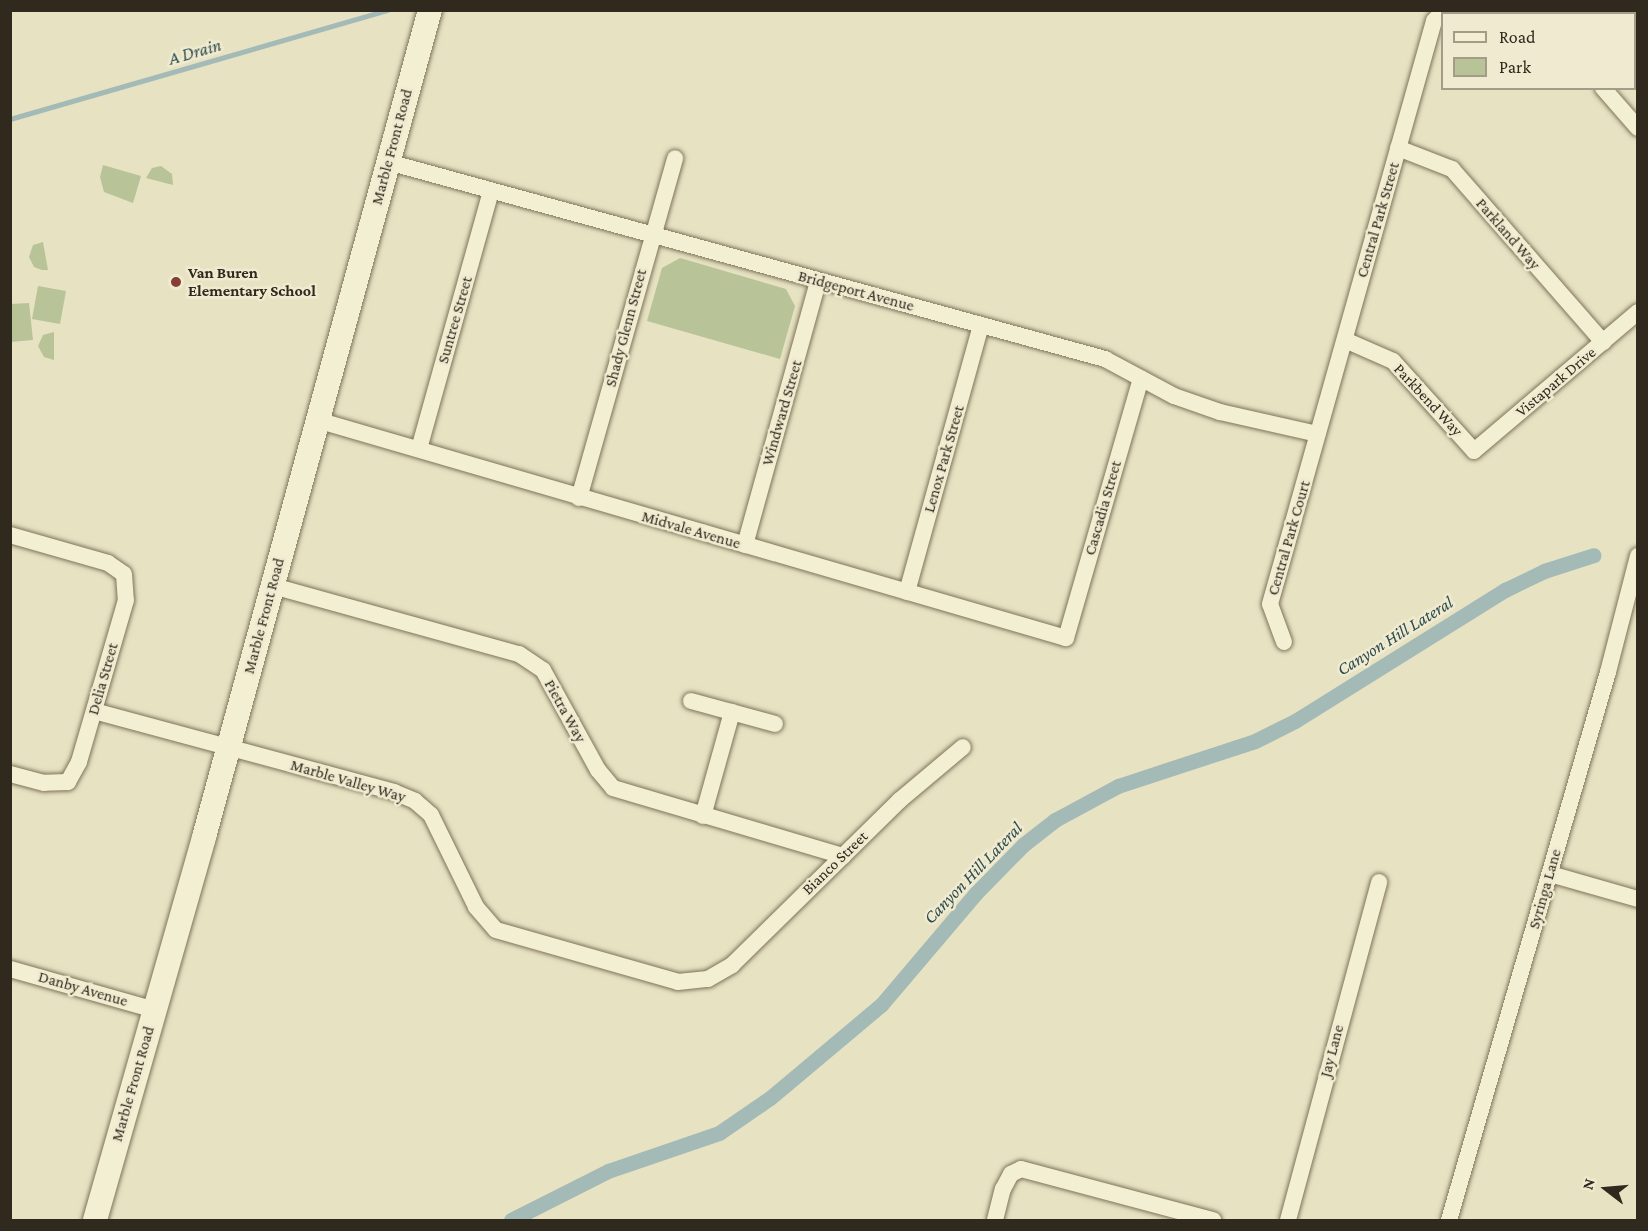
<!DOCTYPE html>
<style>
body{margin:0}
#map{position:relative;width:1648px;height:1231px;overflow:hidden;background:#e7e2c2;font-family:"Crimson Pro",serif}
div>[style]{position:absolute}
.green>*{inset:0;background:#b8c497}
.stream>*{height:4.5px;margin:-2.25px;padding:0 2.25px;transform-origin:2.25px;border-radius:2.25px;background:#a3bab7}
.canal>*{height:15px;margin:-7.5px;padding:0 7.5px;transform-origin:7.5px;border-radius:7.5px;background:#a3bab7}
.roads{filter:drop-shadow(0 0 2px #7f735b) drop-shadow(0 0 2px #7f735b)}
.street>*{height:16px;margin:-8px;padding:0 8px;transform-origin:8px;border-radius:8px;background:#f3efd3}
.secondary>*{height:24px;margin:-12px;padding:0 12px;transform-origin:12px;border-radius:12px;background:#f3efd3}
.dots>*{width:16px;height:16px;translate:-50% -50%;box-sizing:border-box;border:3px solid #f0ebd0;border-radius:50%}
span{translate:-50% -50%;white-space:nowrap;text-align:center;line-height:1.15;-webkit-text-stroke:5px #f0ebd0;paint-order:stroke}
.street-label{font-size:16px;color:#30291d}
.poi-label{font-size:16px;color:#30291d;font-weight:700}
.left{translate:0 -50%;text-align:left}
.water-label{font-size:18px;color:#2e4c4e;font-style:italic}
.frame{position:absolute;inset:0;border:12px solid #30291d;pointer-events:none}
.legend{position:absolute;left:1441px;top:12px;width:195px;height:78px;box-sizing:border-box;background:#f0ebd0;border:2px solid #a39d88;margin:0;padding:8px 10px;list-style:none;font-size:18px;color:#30291d}
.legend li{display:flex;align-items:center;gap:12px;height:30px}
.legend b{width:30px;border:2px solid #a39d88}
.north{position:absolute;left:1576px;top:1159px;width:60px;height:60px;-webkit-text-stroke:4px #f0ebd0;paint-order:stroke;rotate:286deg;font-size:16px;font-weight:700;line-height:24px;text-align:center;color:#30291d}
.north::after{content:'';display:block;margin:auto;width:21px;height:27px;background:#30291d;clip-path:polygon(50% 0,100% 100%,50% 72%,0 100%)}
</style>
<div id="map">
<div class="green">
<i style="clip-path:polygon(103px 165px,141px 176px,133px 203px,104px 192px,100px 177px)"></i>
<i style="clip-path:polygon(161px 166px,172px 174px,173px 185px,146px 178px,152px 168px)"></i>
<i style="clip-path:polygon(43px 242px,48px 270px,42px 270px,34px 267px,29px 257px,33px 245px)"></i>
<i style="clip-path:polygon(680px 258px,786px 289px,795px 306px,780px 359px,647px 321px,662px 268px)"></i>
<i style="clip-path:polygon(38px 286px,66px 291px,60px 324px,32px 319px)"></i>
<i style="clip-path:polygon(29px 303px,33px 340px,11px 342px,11px 304px)"></i>
<i style="clip-path:polygon(54px 332px,54px 360px,44px 357px,38px 346px,43px 335px)"></i>
</div>
<div class="stream">
<i style="left:10px;top:119px;width:392px;rotate:-16.1deg"></i>
</div>
<div class="canal">
<i style="left:511px;top:1220px;width:109px;rotate:-26.8deg"></i>
<i style="left:608px;top:1171px;width:117px;rotate:-18.9deg"></i>
<i style="left:719px;top:1133px;width:62px;rotate:-34.5deg"></i>
<i style="left:770px;top:1098px;width:145px;rotate:-40deg"></i>
<i style="left:881px;top:1005px;width:147px;rotate:-49.7deg"></i>
<i style="left:976px;top:893px;width:67px;rotate:-45.6deg"></i>
<i style="left:1023px;top:845px;width:41px;rotate:-38deg"></i>
<i style="left:1055px;top:820px;width:72px;rotate:-28.4deg"></i>
<i style="left:1118px;top:786px;width:144px;rotate:-18.2deg"></i>
<i style="left:1255px;top:741px;width:45px;rotate:-26.6deg"></i>
<i style="left:1295px;top:721px;width:248px;rotate:-32deg"></i>
<i style="left:1505px;top:590px;width:43px;rotate:-26deg"></i>
<i style="left:1544px;top:571px;width:52px;rotate:-17.7deg"></i>
</div>
<div class="roads">
<div class="street">
<i style="left:1533px;top:10px;width:5px;rotate:53deg"></i>
<i style="left:1603px;top:88px;width:53px;rotate:48.8deg"></i>
<i style="left:1398px;top:148px;width:58px;rotate:21.3deg"></i>
<i style="left:1452px;top:169px;width:230px;rotate:48.9deg"></i>
<i style="left:388px;top:162px;width:744px;rotate:15.36deg"></i>
<i style="left:1105px;top:359px;width:78px;rotate:28.2deg"></i>
<i style="left:1174px;top:396px;width:49px;rotate:19.2deg"></i>
<i style="left:1220px;top:412px;width:100px;rotate:12.7deg"></i>
<i style="left:1345px;top:340px;width:52px;rotate:23.6deg"></i>
<i style="left:1393px;top:361px;width:121px;rotate:48deg"></i>
<i style="left:1474px;top:451px;width:215px;rotate:-40.3deg"></i>
<i style="left:317px;top:420px;width:780px;rotate:16.23deg"></i>
<i style="left:1066px;top:638px;width:270px;rotate:-73.9deg"></i>
<i style="left:419px;top:449px;width:268px;rotate:-74.4deg"></i>
<i style="left:579px;top:498px;width:353px;rotate:-74.2deg"></i>
<i style="left:10px;top:535px;width:102px;rotate:15.9deg"></i>
<i style="left:108px;top:563px;width:19px;rotate:35deg"></i>
<i style="left:124px;top:574px;width:26px;rotate:86deg"></i>
<i style="left:126px;top:600px;width:169px;rotate:106.2deg"></i>
<i style="left:79px;top:762px;width:23px;rotate:119deg"></i>
<i style="left:68px;top:782px;width:24px;rotate:178deg"></i>
<i style="left:44px;top:783px;width:35px;rotate:-165deg"></i>
<i style="left:745px;top:545px;width:274px;rotate:-74.5deg"></i>
<i style="left:273px;top:586px;width:255px;rotate:15.5deg"></i>
<i style="left:519px;top:654px;width:29px;rotate:34deg"></i>
<i style="left:543px;top:670px;width:114px;rotate:61.2deg"></i>
<i style="left:598px;top:770px;width:23px;rotate:50deg"></i>
<i style="left:613px;top:788px;width:240px;rotate:16.5deg"></i>
<i style="left:907px;top:592px;width:277px;rotate:-74.5deg"></i>
<i style="left:1284px;top:642px;width:40px;rotate:-110.2deg"></i>
<i style="left:1270px;top:604px;width:606px;rotate:-74.29deg"></i>
<i style="left:1434px;top:21px;width:15px;rotate:-48deg"></i>
<i style="left:691px;top:701px;width:87px;rotate:15.3deg"></i>
<i style="left:94px;top:711px;width:311px;rotate:15.1deg"></i>
<i style="left:394px;top:792px;width:23px;rotate:23deg"></i>
<i style="left:415px;top:801px;width:21px;rotate:41deg"></i>
<i style="left:431px;top:815px;width:102px;rotate:63.9deg"></i>
<i style="left:476px;top:907px;width:30px;rotate:49deg"></i>
<i style="left:496px;top:930px;width:189px;rotate:15.9deg"></i>
<i style="left:678px;top:982px;width:30px;rotate:-6deg"></i>
<i style="left:708px;top:979px;width:28px;rotate:-30deg"></i>
<i style="left:732px;top:965px;width:235px;rotate:-44.5deg"></i>
<i style="left:900px;top:800px;width:82px;rotate:-40.1deg"></i>
<i style="left:703px;top:816px;width:108px;rotate:-74.4deg"></i>
<i style="left:1550px;top:874px;width:91px;rotate:15.9deg"></i>
<i style="left:10px;top:969px;width:151px;rotate:15.8deg"></i>
<i style="left:995px;top:1220px;width:32px;rotate:-76deg"></i>
<i style="left:1003px;top:1189px;width:17px;rotate:-62deg"></i>
<i style="left:1011px;top:1174px;width:11px;rotate:-27deg"></i>
<i style="left:1021px;top:1169px;width:199px;rotate:14.9deg"></i>
<i style="left:1288px;top:1220px;width:350px;rotate:-74.9deg"></i>
<i style="left:1449px;top:1220px;width:571px;rotate:-73.82deg"></i>
<i style="left:1608px;top:672px;width:120px;rotate:-75.5deg"></i>
</div>
<div class="secondary">
<i style="left:95px;top:1220px;width:398px;rotate:-74.1deg"></i>
<i style="left:204px;top:837px;width:857px;rotate:-74.72deg"></i>
</div>
</div>
<div class="dots">
<i style="left:176px;top:282px;background:#863f33"></i>
</div>
<div class="street-label">
<span style="left:392px;top:147px;rotate:-75deg">Marble Front Road</span>
<span style="left:1378px;top:220px;rotate:-74deg">Central Park Street</span>
<span style="left:1508px;top:234px;rotate:49deg">Parkland Way</span>
<span style="left:856px;top:291px;rotate:15deg">Bridgeport Avenue</span>
<span style="left:455px;top:320px;rotate:-74deg">Suntree Street</span>
<span style="left:626px;top:328px;rotate:-75deg">Shady Glenn Street</span>
<span style="left:1556px;top:382px;rotate:-40deg">Vistapark Drive</span>
<span style="left:1428px;top:400px;rotate:47deg">Parkbend Way</span>
<span style="left:782px;top:413px;rotate:-74deg">Windward Street</span>
<span style="left:944px;top:459px;rotate:-74deg">Lenox Park Street</span>
<span style="left:1103px;top:508px;rotate:-74deg">Cascadia Street</span>
<span style="left:691px;top:530px;rotate:16deg">Midvale Avenue</span>
<span style="left:1289px;top:538px;rotate:-74deg">Central Park Court</span>
<span style="left:264px;top:616px;rotate:-75deg">Marble Front Road</span>
<span style="left:103px;top:679px;rotate:-74deg">Delia Street</span>
<span style="left:565px;top:711px;rotate:61deg">Pietra Way</span>
<span style="left:348px;top:781px;rotate:16deg">Marble Valley Way</span>
<span style="left:835px;top:863px;rotate:-44deg">Bianco Street</span>
<span style="left:1545px;top:889px;rotate:-74deg">Syringa Lane</span>
<span style="left:83px;top:989px;rotate:16deg">Danby Avenue</span>
<span style="left:1332px;top:1051px;rotate:-75deg">Jay Lane</span>
<span style="left:133px;top:1084px;rotate:-74deg">Marble Front Road</span>
</div>
<div class="poi-label">
<span class="left" style="left:188px;top:282px">Van Buren<br>Elementary School</span>
</div>
<div class="water-label">
<span style="left:195px;top:52px;rotate:-16deg">A Drain</span>
<span style="left:1395px;top:636px;rotate:-32deg">Canyon Hill Lateral</span>
<span style="left:973px;top:873px;rotate:-46deg">Canyon Hill Lateral</span>
</div>
<div class="frame"></div>
<ul class="legend">
<li><b style="height:8px;background:#f3efd3"></b>Road</li>
<li><b style="height:16px;background:#b8c497"></b>Park</li>
</ul>
<div class="north">N</div>
</div>
